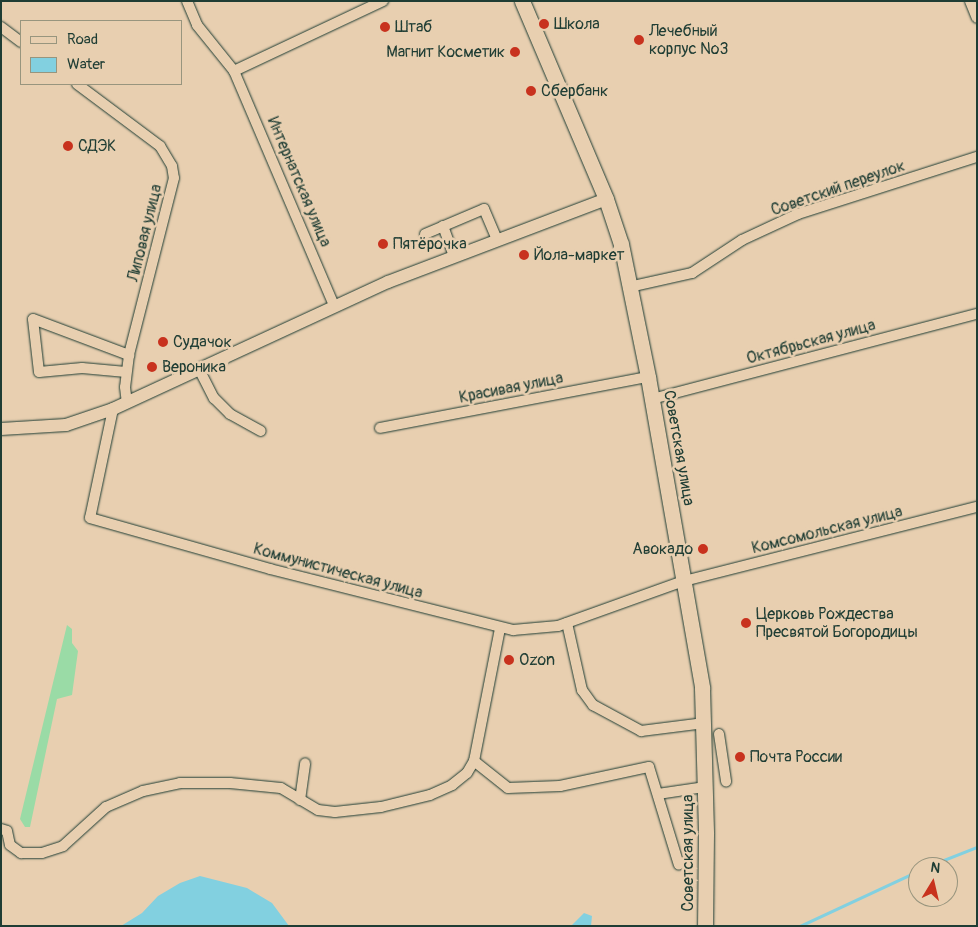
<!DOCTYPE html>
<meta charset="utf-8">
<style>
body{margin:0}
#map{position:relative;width:978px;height:927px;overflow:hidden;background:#e8cfb0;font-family:Pangolin,sans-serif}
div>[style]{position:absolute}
.green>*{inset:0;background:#9adba6}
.water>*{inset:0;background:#82d0e0}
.stream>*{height:2.5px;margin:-1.25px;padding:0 1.25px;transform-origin:1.25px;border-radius:1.25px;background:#82d0e0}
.roads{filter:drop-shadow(0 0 1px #1f3d34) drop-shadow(0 0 1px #1f3d34)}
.minor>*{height:10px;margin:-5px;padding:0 5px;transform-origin:5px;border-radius:5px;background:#e8cfb0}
.tertiary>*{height:12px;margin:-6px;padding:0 6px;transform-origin:6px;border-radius:6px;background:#e8cfb0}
.secondary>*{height:15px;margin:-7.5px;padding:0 7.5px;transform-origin:7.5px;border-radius:7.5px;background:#e8cfb0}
.dots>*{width:14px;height:14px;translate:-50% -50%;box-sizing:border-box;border:2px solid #e8cfb0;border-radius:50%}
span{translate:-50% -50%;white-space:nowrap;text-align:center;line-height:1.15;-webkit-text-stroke:5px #e8cfb0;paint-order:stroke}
.poi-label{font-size:16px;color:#1f3d34}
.left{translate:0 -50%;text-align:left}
.right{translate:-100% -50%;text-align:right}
.street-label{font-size:16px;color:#1f3d34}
.frame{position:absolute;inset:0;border:2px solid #1f3d34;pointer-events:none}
.legend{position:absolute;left:20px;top:20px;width:162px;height:65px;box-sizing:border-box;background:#e8cfb0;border:1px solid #98957e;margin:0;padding:6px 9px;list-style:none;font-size:15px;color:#1f3d34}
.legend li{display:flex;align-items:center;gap:10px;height:25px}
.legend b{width:25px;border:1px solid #98957e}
.north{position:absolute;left:908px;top:857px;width:50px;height:50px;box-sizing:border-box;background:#e8cfb0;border:1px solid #98957e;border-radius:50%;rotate:9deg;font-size:14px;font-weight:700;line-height:20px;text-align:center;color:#1f3d34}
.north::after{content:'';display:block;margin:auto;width:18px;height:22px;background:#c8321e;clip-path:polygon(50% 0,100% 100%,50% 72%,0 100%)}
</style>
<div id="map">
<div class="green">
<i style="clip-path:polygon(67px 625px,72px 629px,72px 643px,78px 651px,72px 695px,57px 699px,30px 827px,25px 827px,20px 819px)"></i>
</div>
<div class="water">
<i style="clip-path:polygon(200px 876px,247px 888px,272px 903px,289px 926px,121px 926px,142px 913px,158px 896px,180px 883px)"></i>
<i style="clip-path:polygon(584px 913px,592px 916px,591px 926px,571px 926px)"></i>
</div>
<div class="stream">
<i style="left:926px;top:867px;width:55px;rotate:-21.4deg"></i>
<i style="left:800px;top:926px;width:130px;rotate:-25deg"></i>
</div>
<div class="roads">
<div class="minor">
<i style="left:187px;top:1px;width:26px;rotate:67deg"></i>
<i style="left:197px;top:25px;width:59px;rotate:51.2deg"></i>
<i style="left:234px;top:71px;width:255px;rotate:66.9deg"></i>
<i style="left:970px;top:1px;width:18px;rotate:68deg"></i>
<i style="left:1px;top:27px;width:25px;rotate:37deg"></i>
<i style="left:234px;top:71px;width:165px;rotate:-25.2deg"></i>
<i style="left:77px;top:84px;width:104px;rotate:36.8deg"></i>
<i style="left:160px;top:146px;width:23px;rotate:59deg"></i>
<i style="left:172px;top:166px;width:12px;rotate:81deg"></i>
<i style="left:174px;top:178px;width:183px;rotate:104.3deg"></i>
<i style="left:129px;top:355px;width:32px;rotate:97deg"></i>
<i style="left:125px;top:387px;width:16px;rotate:83deg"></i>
<i style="left:443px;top:226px;width:32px;rotate:70deg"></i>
<i style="left:425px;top:234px;width:64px;rotate:-23deg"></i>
<i style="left:484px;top:209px;width:34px;rotate:67deg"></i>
<i style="left:629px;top:287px;width:65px;rotate:-12.5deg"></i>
<i style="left:692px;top:273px;width:60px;rotate:-33.4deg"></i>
<i style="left:742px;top:240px;width:62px;rotate:-24.9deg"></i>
<i style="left:798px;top:214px;width:188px;rotate:-17.7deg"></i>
<i style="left:199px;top:369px;width:33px;rotate:63deg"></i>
<i style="left:214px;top:398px;width:23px;rotate:45deg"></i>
<i style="left:230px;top:414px;width:35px;rotate:29deg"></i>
<i style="left:126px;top:372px;width:44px;rotate:-174.8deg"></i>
<i style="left:82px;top:368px;width:43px;rotate:174.7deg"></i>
<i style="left:39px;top:372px;width:53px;rotate:-96.5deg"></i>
<i style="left:33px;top:319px;width:103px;rotate:20.6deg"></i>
<i style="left:652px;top:399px;width:336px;rotate:-14.7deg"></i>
<i style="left:113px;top:409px;width:111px;rotate:101.9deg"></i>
<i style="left:90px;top:518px;width:187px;rotate:15.8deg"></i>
<i style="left:270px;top:569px;width:251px;rotate:14.1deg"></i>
<i style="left:513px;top:630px;width:45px;rotate:-5.1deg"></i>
<i style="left:558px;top:626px;width:134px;rotate:-19.7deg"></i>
<i style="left:684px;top:581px;width:302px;rotate:-14.2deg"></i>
<i style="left:380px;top:428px;width:273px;rotate:-10.8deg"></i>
<i style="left:567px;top:623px;width:69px;rotate:77.4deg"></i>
<i style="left:582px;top:690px;width:19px;rotate:54deg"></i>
<i style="left:593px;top:705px;width:55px;rotate:28.4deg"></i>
<i style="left:641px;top:731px;width:64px;rotate:-7.2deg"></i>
<i style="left:719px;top:734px;width:48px;rotate:81.5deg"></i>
<i style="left:474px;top:761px;width:43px;rotate:38.5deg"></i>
<i style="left:508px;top:788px;width:52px;rotate:-2.2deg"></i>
<i style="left:560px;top:786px;width:91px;rotate:-12.1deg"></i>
<i style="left:649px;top:767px;width:102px;rotate:73deg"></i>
<i style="left:658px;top:794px;width:48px;rotate:-8.5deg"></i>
<i style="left:300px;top:800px;width:37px;rotate:-82deg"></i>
<i style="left:1px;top:829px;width:6px;rotate:18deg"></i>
<i style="left:7px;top:831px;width:14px;rotate:78deg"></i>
<i style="left:10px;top:845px;width:14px;rotate:36deg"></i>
<i style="left:21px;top:853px;width:21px"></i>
<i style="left:42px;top:853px;width:22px;rotate:-18deg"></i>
<i style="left:63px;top:846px;width:58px;rotate:-42.2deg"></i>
<i style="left:106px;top:807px;width:40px;rotate:-23.4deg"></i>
<i style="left:143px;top:791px;width:38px;rotate:-12deg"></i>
<i style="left:180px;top:783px;width:50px"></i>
<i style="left:230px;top:783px;width:51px;rotate:5.6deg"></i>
<i style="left:281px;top:788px;width:43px;rotate:30.7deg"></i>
<i style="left:318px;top:810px;width:17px;rotate:7deg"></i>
<i style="left:335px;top:812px;width:46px;rotate:-6.2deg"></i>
<i style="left:381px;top:807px;width:50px;rotate:-13.8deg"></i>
<i style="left:430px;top:795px;width:24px;rotate:-24deg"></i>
<i style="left:452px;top:785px;width:19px;rotate:-39deg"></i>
<i style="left:467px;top:773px;width:14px;rotate:-60deg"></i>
<i style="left:474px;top:761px;width:135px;rotate:-78.9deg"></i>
</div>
<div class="tertiary">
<i style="left:1px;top:429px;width:65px;rotate:-3.5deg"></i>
<i style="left:66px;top:425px;width:50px;rotate:-18.8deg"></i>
<i style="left:113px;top:409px;width:303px;rotate:-24.8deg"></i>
<i style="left:388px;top:282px;width:233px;rotate:-20.8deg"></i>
</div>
<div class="secondary">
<i style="left:522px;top:1px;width:215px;rotate:67deg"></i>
<i style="left:606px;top:199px;width:47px;rotate:71.6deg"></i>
<i style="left:621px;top:244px;width:136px;rotate:78.5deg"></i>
<i style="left:648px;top:377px;width:316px;rotate:80.1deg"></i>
<i style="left:702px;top:688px;width:146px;rotate:88.4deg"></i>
<i style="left:706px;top:834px;width:92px;rotate:90.6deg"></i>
</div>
</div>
<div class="dots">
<i style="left:544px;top:24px;background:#c8321e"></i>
<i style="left:385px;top:27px;background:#c8321e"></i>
<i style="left:639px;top:40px;background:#c8321e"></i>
<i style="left:515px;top:52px;background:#c8321e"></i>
<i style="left:531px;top:91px;background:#c8321e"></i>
<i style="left:68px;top:146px;background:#c8321e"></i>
<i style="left:383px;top:244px;background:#c8321e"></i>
<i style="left:524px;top:255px;background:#c8321e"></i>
<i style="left:163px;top:342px;background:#c8321e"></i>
<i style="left:152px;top:367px;background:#c8321e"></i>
<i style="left:703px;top:549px;background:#c8321e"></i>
<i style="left:746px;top:623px;background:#c8321e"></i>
<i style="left:509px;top:660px;background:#c8321e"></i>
<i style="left:740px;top:757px;background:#c8321e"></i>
</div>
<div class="poi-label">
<span class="left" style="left:554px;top:24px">Школа</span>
<span class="left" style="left:395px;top:27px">Штаб</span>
<span class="left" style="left:649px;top:40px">Лечебный<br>корпус №3</span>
<span class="right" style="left:505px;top:52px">Магнит Косметик</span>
<span class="left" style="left:541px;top:91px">Сбербанк</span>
<span class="left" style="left:78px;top:146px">СДЭК</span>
<span class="left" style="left:393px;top:244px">Пятёрочка</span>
<span class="left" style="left:534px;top:255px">Йола-маркет</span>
<span class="left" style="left:173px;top:342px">Судачок</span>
<span class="left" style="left:162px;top:367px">Вероника</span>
<span class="right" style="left:693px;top:549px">Авокадо</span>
<span class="left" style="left:756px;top:623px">Церковь Рождества<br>Пресвятой Богородицы</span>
<span class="left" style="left:519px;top:660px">Ozon</span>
<span class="left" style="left:750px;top:757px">Почта России</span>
</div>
<div class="street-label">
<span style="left:299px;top:182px;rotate:67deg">Интернатская улица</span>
<span style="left:838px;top:188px;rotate:-19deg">Советский переулок</span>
<span style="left:145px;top:233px;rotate:-76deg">Липовая улица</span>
<span style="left:811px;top:342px;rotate:-15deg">Октябрьская улица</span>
<span style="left:511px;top:388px;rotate:-11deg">Красивая улица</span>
<span style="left:679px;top:448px;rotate:80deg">Советская улица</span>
<span style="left:827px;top:530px;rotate:-14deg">Комсомольская улица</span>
<span style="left:338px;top:571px;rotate:15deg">Коммунистическая улица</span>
<span style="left:688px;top:853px;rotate:-90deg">Советская улица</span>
</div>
<div class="frame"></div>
<ul class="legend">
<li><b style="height:6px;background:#e8cfb0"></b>Road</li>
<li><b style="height:14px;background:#82d0e0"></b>Water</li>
</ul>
<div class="north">N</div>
</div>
